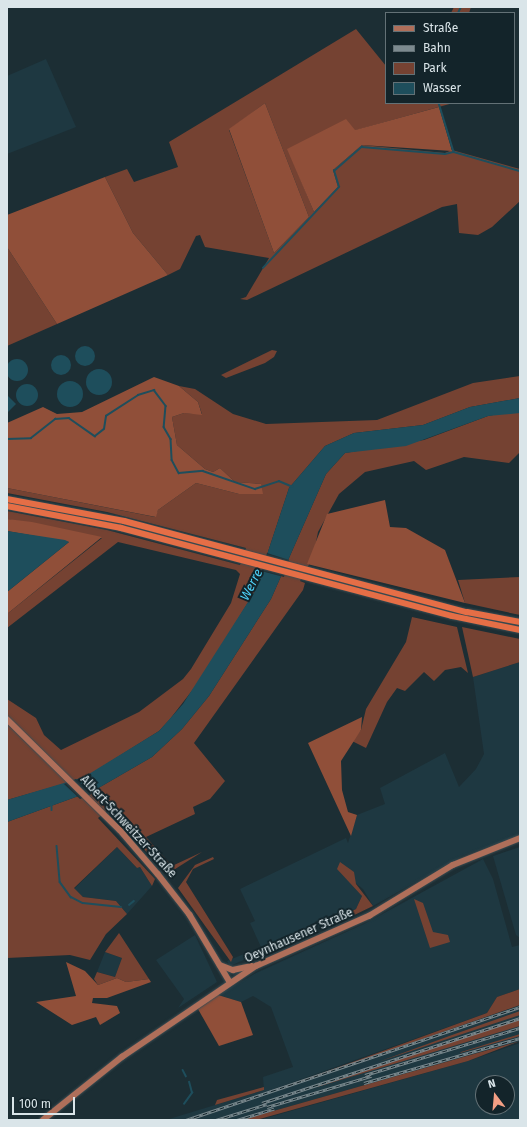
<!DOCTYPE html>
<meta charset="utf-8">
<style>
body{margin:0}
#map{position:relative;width:527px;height:1127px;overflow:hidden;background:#1c2e34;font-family:"Fira Sans",sans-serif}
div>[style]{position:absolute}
.built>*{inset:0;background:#1e3841}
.green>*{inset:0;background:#754232}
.forest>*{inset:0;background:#904f39}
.water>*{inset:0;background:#1e4e5c}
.round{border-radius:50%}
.pier>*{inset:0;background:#1c2e34}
.stream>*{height:1.5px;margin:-0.75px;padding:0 0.75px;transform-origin:0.75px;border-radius:0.75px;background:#1e4e5c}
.roads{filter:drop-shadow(0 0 1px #3c4c51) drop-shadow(0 0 1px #3c4c51)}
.major>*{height:5.5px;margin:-2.75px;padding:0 2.75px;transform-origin:2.75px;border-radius:2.75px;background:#af6f5a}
.highway>*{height:6px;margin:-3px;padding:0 3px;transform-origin:3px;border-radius:3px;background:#e56e46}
.rail>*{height:3px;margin-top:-1.5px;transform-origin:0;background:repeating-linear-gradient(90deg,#13242a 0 4.5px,#7c8a8f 0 9px);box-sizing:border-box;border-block:1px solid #7c8a8f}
span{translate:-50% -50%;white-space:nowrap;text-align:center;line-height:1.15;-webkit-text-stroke:4px #13242a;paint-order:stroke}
.street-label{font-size:12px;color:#dae5e9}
.water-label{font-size:13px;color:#4ed1f8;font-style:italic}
.frame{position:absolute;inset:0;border:8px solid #dae5e9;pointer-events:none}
.legend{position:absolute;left:385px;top:12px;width:130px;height:92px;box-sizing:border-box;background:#13242a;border:1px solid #637176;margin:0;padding:5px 7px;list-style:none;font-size:12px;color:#dae5e9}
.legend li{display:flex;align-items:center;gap:8px;height:20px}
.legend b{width:20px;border:1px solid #637176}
.north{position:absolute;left:475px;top:1075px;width:40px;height:40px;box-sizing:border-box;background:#13242a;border:1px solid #637176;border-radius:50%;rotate:344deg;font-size:11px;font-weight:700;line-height:16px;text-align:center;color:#dae5e9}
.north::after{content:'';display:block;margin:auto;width:14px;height:18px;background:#f39f84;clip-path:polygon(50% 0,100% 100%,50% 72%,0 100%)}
.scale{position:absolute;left:12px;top:1097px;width:63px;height:18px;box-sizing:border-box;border:2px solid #dae5e9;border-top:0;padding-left:5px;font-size:12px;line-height:14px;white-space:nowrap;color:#dae5e9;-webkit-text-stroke:3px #13242a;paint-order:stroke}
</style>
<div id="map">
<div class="built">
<i style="clip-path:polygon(46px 59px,76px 127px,7px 154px,7px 76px)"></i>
<i style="clip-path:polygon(520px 662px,520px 835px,462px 856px,373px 906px,363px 889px,338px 869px,358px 888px,362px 896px,356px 909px,337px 918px,335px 926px,329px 928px,324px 924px,230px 966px,227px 961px,261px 947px,250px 923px,255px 921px,240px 889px,346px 838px,348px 843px,357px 815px,385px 804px,380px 788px,445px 753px,459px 787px,476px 769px,484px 754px,473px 677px)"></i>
<i style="clip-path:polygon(117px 847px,137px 868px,140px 867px,152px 886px,127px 914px,116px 901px,83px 897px,74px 889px)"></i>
<i style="clip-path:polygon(520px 847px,520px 938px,516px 935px,493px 856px)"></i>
<i style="clip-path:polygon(483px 859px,493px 879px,512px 947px,520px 945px,520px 989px,497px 997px,487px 1013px,265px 1092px,520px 1005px,520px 1041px,242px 1120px,166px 1120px,264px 1090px,263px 1077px,293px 1067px,271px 1007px,253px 996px,241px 1002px,218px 995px,256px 973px,366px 923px)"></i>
<i style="clip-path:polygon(195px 935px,217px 982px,178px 1008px,184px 999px,156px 960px)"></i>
<i style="clip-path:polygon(105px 952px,122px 958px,115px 977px,97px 972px)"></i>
<i style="clip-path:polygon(evenodd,520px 1043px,520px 1120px,259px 1120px,468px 1061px,520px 1043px,483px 1083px,507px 1083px,507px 1107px,483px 1107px,483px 1083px)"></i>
</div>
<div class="green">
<i style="clip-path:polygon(454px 7px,471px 7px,469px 13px,451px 13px)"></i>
<i style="clip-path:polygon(evenodd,356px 29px,386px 66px,386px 103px,453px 103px,288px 149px,314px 212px,338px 187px,333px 170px,362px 145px,445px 153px,452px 150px,520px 169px,520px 201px,492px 227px,478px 235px,459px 233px,457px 204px,442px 207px,247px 300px,240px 299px,246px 297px,269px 258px,205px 247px,200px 235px,196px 236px,180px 269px,168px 275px,133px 233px,105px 177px,127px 169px,134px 182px,178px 167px,169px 142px,356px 29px,265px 103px,309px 217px,274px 253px,229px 130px,265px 103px)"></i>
<i style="clip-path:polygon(7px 247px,57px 324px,7px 346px)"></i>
<i style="clip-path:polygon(272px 350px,277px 351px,274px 357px,265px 363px,226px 378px,221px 375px)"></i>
<i style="clip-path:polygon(520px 376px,520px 398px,470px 407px,423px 425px,354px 433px,325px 446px,289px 488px,255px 591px,201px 679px,170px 719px,159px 731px,84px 778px,7px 800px,7px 699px,36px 718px,44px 735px,61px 750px,139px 712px,183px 679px,191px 669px,231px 603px,240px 574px,236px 570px,118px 542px,7px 628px,7px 614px,102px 538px,7px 519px,7px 511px,107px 530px,240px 565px,246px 548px,107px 512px,7px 493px,7px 488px,155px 517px,158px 510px,196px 483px,239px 494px,261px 484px,235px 482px,220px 468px,213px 472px,205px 469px,177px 445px,172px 417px,184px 413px,202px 414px,198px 402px,179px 386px,195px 389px,233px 414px,266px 424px,377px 420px,473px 383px)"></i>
<i style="clip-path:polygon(510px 412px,520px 413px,520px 452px,509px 463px,464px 457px,426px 470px,414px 461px,365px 472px,339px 494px,318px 532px,313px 557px,300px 581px,305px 583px,303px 590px,194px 743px,225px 781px,210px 799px,193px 807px,195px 814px,146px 837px,172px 866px,202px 852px,172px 871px,164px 871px,108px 810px,98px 818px,155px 879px,152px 886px,140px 867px,137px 868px,117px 847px,74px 888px,83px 897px,116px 901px,127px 914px,106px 934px,90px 960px,70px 955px,7px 958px,7px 822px,95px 790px,152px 757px,182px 729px,209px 696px,271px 599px,326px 474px,345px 453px,424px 440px,488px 416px)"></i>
<i style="clip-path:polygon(520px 577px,520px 615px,465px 603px,458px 580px)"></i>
<i style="clip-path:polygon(412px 617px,457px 627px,468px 673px,461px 667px,445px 670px,434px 681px,424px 672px,405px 691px,397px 688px,387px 702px,366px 748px,352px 741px,361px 730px,366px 709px,406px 642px)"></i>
<i style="clip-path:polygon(462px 627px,520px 639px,520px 662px,473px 677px)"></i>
<i style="clip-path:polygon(213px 857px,214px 859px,193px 869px,186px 882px,233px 957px,231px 962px,178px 888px,195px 865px)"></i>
<i style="clip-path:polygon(340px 862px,354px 872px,356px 884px,373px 906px,346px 919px,341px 917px,356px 909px,362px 896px,337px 869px)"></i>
<i style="clip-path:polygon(414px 899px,423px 903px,433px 932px,448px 935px,450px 942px,430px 948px)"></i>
<i style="clip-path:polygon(119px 933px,149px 979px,126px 982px,117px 978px,98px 985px,94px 979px,97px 972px,115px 977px,122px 958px,105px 952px)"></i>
<i style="clip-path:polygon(520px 989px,520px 1005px,265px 1094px,487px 1013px,497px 997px)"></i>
<i style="clip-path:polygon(520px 1011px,520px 1015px,378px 1062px,452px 1035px)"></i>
<i style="clip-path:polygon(520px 1019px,520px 1026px,317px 1087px,318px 1086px)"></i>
<i style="clip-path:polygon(520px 1034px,520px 1036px,460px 1053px,461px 1052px)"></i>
<i style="clip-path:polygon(520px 1041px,468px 1061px,256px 1120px,242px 1120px)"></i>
<i style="clip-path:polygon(264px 1087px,264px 1090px,215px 1105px,217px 1100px)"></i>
</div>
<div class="forest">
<i style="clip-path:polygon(265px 103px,309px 217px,274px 253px,229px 129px)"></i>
<i style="clip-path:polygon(439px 107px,452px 151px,362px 145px,333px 170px,338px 187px,314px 212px,287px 149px,346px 119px,355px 130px)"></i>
<i style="clip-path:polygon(105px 177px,133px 233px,168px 275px,57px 324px,7px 247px,7px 215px)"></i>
<i style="clip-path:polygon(154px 377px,179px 386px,198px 402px,202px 415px,184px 413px,172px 417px,177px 445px,205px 469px,213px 472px,220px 468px,235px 482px,261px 484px,263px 494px,239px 494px,196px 483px,158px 510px,156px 517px,7px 488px,7px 423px,43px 407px,57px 414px,82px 412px)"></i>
<i style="clip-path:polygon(385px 500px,390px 527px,406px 528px,445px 550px,465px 603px,307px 564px,327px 514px)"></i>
<i style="clip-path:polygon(7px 519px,32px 522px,102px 537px,7px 614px,7px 592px,69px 542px,7px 531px)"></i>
<i style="clip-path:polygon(362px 717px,361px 730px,341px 761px,342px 790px,348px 812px,357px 815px,351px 836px,308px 743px)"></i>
<i style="clip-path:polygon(66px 962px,85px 971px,98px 985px,117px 978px,126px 982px,149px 979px,151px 982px,107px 998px,93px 998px,92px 1003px,117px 1006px,120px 1013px,100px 1025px,96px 1017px,72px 1025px,36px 1002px,76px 996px)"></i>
<i style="clip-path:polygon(218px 995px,241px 1002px,253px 1035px,219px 1046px,198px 1009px)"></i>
</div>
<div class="water">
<i class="round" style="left:75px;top:346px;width:20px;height:20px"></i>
<i class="round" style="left:51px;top:355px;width:20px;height:20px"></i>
<i class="round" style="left:6px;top:359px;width:22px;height:22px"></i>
<i class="round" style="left:86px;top:369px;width:26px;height:26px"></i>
<i class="round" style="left:57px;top:381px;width:26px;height:26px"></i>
<i class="round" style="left:16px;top:384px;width:22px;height:22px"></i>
<i style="clip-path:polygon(7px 395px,16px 404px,7px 413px)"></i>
<i style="clip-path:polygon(520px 398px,520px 413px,488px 416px,406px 446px,345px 453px,326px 474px,271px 599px,209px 696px,182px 729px,152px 757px,95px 790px,7px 822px,7px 800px,84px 777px,159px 731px,183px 704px,255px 591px,289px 488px,325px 446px,354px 433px,423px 425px,470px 407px)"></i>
<i style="clip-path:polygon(7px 531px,65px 540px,69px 542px,7px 592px)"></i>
</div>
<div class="pier">
<i style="clip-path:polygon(267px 553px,289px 560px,284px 577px,261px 571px)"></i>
<i style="clip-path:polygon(76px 779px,92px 794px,80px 799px,64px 784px)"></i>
</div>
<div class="stream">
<i style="left:458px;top:13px;width:7px;rotate:-63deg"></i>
<i style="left:439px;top:103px;width:51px;rotate:73deg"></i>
<i style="left:454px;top:152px;width:69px;rotate:16.1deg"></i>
<i style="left:263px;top:268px;width:111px;rotate:-46.8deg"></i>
<i style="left:339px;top:187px;width:17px;rotate:-107deg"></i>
<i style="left:334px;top:171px;width:37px;rotate:-41deg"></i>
<i style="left:362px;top:147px;width:83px;rotate:4.8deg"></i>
<i style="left:445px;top:154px;width:9px;rotate:-13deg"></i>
<i style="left:7px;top:439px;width:24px;rotate:-2deg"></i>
<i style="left:31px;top:438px;width:31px;rotate:-38deg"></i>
<i style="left:55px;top:419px;width:14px;rotate:-4deg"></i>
<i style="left:69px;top:418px;width:32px;rotate:35deg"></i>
<i style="left:95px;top:436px;width:11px;rotate:-38deg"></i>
<i style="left:104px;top:429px;width:13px;rotate:-81deg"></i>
<i style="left:106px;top:416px;width:38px;rotate:-33deg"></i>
<i style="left:138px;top:395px;width:17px;rotate:-17deg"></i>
<i style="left:154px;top:390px;width:20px;rotate:53deg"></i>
<i style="left:166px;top:406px;width:21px;rotate:95deg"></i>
<i style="left:164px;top:427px;width:14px;rotate:60deg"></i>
<i style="left:171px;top:439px;width:21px;rotate:87deg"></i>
<i style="left:172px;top:460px;width:15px;rotate:62deg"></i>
<i style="left:179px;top:473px;width:24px;rotate:-5deg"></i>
<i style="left:203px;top:471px;width:55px;rotate:19.1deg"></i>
<i style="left:255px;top:489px;width:25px;rotate:-18deg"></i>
<i style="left:279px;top:481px;width:15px;rotate:23deg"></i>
<i style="left:52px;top:802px;width:8px;rotate:90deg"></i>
<i style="left:57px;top:846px;width:36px;rotate:85deg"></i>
<i style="left:60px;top:882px;width:19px;rotate:54deg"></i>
<i style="left:71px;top:897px;width:13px;rotate:27deg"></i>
<i style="left:83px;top:903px;width:38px;rotate:6deg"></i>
<i style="left:129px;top:905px;width:6px;rotate:-39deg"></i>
<i style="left:183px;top:1070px;width:7px;rotate:63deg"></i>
<i style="left:184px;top:1104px;width:14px;rotate:-54deg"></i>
<i style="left:192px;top:1093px;width:11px;rotate:-105deg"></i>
</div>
<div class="roads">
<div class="major">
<i style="left:7px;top:719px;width:158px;rotate:44.5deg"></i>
<i style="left:120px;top:830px;width:58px;rotate:49.2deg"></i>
<i style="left:158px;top:874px;width:52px;rotate:52deg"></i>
<i style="left:190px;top:915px;width:78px;rotate:59.2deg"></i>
<i style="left:220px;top:965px;width:14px;rotate:21deg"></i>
<i style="left:233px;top:970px;width:19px;rotate:-12deg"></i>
<i style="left:43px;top:1120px;width:101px;rotate:-38.6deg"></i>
<i style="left:122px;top:1057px;width:162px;rotate:-34.2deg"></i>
<i style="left:256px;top:966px;width:124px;rotate:-23.9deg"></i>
<i style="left:369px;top:916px;width:98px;rotate:-31.3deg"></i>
<i style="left:453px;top:865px;width:72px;rotate:-21.9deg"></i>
</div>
<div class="highway">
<i style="left:7px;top:499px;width:119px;rotate:10.6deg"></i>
<i style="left:124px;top:521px;width:355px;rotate:14.9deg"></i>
<i style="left:467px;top:612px;width:54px;rotate:10.7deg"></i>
<i style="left:7px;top:506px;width:116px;rotate:10.9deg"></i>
<i style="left:121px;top:528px;width:342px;rotate:14.9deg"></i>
<i style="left:452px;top:616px;width:69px;rotate:11.6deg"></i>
</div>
</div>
<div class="rail">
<i style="left:365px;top:1075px;width:162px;rotate:-16.9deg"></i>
<i style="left:364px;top:1083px;width:162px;rotate:-16.1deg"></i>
<i style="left:262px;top:1103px;width:272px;rotate:-18.2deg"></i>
<i style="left:267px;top:1107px;width:109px;rotate:-16.6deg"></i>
<i style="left:186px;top:1120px;width:353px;rotate:-18.7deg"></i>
<i style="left:216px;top:1120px;width:53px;rotate:-17.4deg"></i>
<i style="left:237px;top:1120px;width:39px;rotate:-17deg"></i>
</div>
<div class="street-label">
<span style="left:128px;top:827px;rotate:47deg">Albert-Schweitzer-Straße</span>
<span style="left:299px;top:936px;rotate:-24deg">Oeynhausener Straße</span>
</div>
<div class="water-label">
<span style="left:252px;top:585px;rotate:-63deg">Werre</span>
</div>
<div class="frame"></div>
<ul class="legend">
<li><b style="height:5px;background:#af6f5a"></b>Straße</li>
<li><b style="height:5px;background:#7c8a8f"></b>Bahn</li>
<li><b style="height:11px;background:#754232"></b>Park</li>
<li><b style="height:11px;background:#1e4e5c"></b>Wasser</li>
</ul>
<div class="north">N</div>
<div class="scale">100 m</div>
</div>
